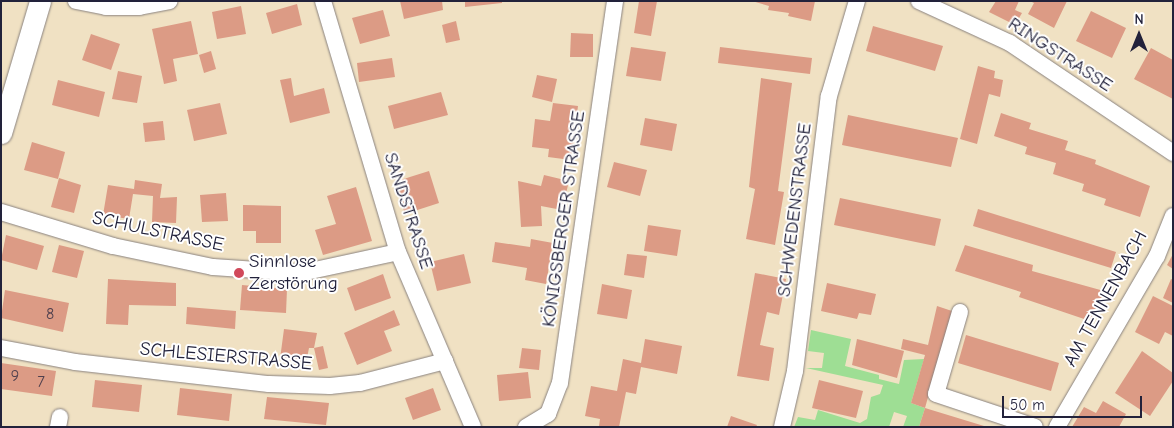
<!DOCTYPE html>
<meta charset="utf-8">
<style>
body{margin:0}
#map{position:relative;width:1174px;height:428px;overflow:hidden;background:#f0e1c3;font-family:"Comic Neue",sans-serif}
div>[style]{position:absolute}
.green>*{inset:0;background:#9ede94}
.building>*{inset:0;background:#dc9b85}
.roads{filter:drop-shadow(0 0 1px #89827f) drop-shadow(0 0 1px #89827f)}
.minor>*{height:16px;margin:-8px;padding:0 8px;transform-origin:8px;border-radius:8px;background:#fff}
.tertiary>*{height:21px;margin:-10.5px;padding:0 10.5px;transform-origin:10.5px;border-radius:10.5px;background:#fff}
.dots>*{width:14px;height:14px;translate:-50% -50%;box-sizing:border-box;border:2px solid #fff;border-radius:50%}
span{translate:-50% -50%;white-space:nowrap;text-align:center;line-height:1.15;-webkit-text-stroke:4px #fff;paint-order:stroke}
.number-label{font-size:16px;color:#50404e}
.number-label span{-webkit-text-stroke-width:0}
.street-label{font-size:19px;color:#22223b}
.poi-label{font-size:19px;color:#22223b}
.left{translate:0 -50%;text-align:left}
.frame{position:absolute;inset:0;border:2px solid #22223b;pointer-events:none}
.north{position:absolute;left:1114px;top:10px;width:50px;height:50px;-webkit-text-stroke:4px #fff;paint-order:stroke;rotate:0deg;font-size:14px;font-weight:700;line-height:20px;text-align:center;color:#22223b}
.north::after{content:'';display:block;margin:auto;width:18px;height:22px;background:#22223b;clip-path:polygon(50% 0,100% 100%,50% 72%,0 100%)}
.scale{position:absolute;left:1002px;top:396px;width:140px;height:22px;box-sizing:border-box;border:2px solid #22223b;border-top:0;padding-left:6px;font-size:15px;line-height:18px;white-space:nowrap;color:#22223b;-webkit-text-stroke:4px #fff;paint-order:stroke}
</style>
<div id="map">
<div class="green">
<i style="clip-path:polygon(811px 330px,851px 339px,845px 366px,879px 375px,879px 379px,899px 384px,904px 360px,924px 359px,911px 403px,925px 408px,919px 427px,903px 427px,907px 416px,894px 412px,889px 427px,794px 427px,798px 417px,815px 420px,818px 410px,860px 423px,867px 419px,871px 397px,880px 394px,883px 385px,806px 368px,822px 368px,824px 353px,808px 351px)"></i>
</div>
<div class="building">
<i style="clip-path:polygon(400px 1px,442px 1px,443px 10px,404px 19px)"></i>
<i style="clip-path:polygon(465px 1px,502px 1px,502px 3px,465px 7px)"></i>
<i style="clip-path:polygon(639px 1px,657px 1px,651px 36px,634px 33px)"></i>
<i style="clip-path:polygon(752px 1px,815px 1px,811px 21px,788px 16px,789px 13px,768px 10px,769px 6px)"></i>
<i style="clip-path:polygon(996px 1px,1019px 1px,1015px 10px,1022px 13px,1015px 25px,989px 12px)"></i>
<i style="clip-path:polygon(1030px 1px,1067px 1px,1054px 28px,1028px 14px,1034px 3px)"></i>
<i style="clip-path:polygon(297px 4px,302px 25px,272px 34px,266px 13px)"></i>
<i style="clip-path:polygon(241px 6px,246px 34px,217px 39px,212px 12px)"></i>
<i style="clip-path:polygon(383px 10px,390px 36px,360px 44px,352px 18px)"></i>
<i style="clip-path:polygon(1091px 11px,1126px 28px,1112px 58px,1076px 41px)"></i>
<i style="clip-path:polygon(191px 21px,198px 54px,173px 59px,177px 81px,164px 84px,152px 29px)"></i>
<i style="clip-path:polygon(456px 21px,460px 40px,446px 43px,442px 25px)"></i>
<i style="clip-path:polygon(873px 26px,943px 46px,935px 71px,866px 51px)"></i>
<i style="clip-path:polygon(571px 33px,593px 34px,593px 57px,570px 57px)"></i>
<i style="clip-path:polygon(91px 34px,120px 44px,111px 70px,82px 60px)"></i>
<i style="clip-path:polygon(631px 47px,666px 52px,661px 81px,626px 76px)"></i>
<i style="clip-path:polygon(720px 47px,812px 58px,810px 74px,718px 63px)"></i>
<i style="clip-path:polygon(1151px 48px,1173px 60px,1173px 99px,1134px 79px)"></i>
<i style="clip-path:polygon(211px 51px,216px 69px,204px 73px,199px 55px)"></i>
<i style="clip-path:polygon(392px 58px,395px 77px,359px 82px,357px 63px)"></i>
<i style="clip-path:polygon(978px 66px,995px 71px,994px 78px,1003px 80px,1000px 97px,989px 94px,977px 144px,960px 139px)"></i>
<i style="clip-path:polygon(118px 71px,142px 76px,137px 103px,112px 99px)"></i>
<i style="clip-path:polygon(537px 75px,557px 79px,552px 102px,532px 97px)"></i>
<i style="clip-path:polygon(291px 78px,294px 96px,324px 88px,330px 113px,290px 123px,280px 80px)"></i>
<i style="clip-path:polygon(761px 78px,792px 83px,778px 191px,784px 192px,775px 245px,746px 239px,755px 189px,749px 187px)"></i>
<i style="clip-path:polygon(58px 80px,105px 92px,99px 117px,52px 105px)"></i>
<i style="clip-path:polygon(441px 92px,448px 115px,394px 129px,388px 106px)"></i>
<i style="clip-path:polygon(220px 103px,227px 134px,194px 141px,187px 110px)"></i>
<i style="clip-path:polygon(553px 103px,578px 106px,571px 160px,548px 157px,549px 149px,532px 147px,535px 119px,550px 121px)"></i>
<i style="clip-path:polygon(1001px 113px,1031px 123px,1029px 129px,1068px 141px,1065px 150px,1096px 160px,1095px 164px,1150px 186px,1140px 217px,1104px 205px,1106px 199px,1082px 191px,1084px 184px,1053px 174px,1056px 163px,1025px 154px,1027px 147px,994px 136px)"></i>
<i style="clip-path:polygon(848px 115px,958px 138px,951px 167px,842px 145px)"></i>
<i style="clip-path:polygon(645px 118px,677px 124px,672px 151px,640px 145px)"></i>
<i style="clip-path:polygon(163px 121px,165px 140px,145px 142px,143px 123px)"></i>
<i style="clip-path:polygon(32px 142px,65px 152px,58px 179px,24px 170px)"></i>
<i style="clip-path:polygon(614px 162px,647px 170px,640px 196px,607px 187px)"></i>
<i style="clip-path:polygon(429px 171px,439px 203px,405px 214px,394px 182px)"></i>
<i style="clip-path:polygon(544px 175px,569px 181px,562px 210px,541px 206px,542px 226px,521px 227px,518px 181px,541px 186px)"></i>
<i style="clip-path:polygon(59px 178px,81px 185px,74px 213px,51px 207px)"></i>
<i style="clip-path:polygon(135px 180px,162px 184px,160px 198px,177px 197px,176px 223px,152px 222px,153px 196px,133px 194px,129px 219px,103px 215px,108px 185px,134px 189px)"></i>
<i style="clip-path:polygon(356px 187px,372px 241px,323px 255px,315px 230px,336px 224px,327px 196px)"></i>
<i style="clip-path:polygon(226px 193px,228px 221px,202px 222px,200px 195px)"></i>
<i style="clip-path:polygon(840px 198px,941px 219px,935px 246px,834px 225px)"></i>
<i style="clip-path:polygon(243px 205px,281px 206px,281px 243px,256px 243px,256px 231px,243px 231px)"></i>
<i style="clip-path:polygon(978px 209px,1116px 252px,1111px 268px,973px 226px)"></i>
<i style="clip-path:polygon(648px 225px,681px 230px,677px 256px,644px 251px)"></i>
<i style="clip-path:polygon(6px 235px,44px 246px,37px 270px,1px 260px)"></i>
<i style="clip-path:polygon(531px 239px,553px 243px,546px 284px,525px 280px,527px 268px,492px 262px,495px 242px,530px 247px)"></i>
<i style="clip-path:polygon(59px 245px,84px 251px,77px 278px,52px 272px)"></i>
<i style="clip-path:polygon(965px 245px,1033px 265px,1032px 271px,1104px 291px,1093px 322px,1019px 297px,1021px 292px,955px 271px)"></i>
<i style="clip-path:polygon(464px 254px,471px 283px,437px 291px,430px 262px)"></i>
<i style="clip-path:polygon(627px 254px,647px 256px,644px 278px,624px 275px)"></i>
<i style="clip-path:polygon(1173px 254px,1173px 269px,1167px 265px)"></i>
<i style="clip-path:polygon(755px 273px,786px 279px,779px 315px,767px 312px,760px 345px,774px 348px,769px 381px,737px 376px)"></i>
<i style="clip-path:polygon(383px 274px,391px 298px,355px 311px,347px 288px)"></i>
<i style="clip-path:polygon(108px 279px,176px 283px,176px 306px,129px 305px,128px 325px,106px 324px)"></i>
<i style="clip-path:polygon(1171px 279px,1173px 280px,1173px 303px,1163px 298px)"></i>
<i style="clip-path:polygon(827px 283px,876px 294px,871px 315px,859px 313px,857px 319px,821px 311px)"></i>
<i style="clip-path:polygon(602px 284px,632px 290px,627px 319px,597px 314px)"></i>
<i style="clip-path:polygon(242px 285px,287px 289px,286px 313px,240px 310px)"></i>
<i style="clip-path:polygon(5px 290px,69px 303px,63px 332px,1px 318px)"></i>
<i style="clip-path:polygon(1153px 296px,1173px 306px,1173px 336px,1165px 332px,1159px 344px,1135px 332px)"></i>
<i style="clip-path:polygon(937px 306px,952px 311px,925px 408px,911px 403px,925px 355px,901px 349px,903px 339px,928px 345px)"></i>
<i style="clip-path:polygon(187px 307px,236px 311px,235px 329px,186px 324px)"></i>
<i style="clip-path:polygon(394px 310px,400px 325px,384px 331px,392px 351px,357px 365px,344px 333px)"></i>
<i style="clip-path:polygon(284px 329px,317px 333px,314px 348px,309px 348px,306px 363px,280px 359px)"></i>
<i style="clip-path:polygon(966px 335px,1059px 363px,1051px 391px,958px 363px)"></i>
<i style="clip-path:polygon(645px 339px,682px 346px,677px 374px,641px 367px,636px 394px,626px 392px,619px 427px,599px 426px,600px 419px,585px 416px,591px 386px,617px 391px,623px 359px,641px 363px)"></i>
<i style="clip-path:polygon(857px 339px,904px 351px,897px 378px,852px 365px)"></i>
<i style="clip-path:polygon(323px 346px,328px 368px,319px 370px,314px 348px)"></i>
<i style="clip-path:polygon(522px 348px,541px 350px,539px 370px,519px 368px)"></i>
<i style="clip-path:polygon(1142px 351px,1173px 373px,1173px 381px,1150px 416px,1115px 393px)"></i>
<i style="clip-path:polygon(1px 363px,56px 371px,52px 396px,1px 389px)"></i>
<i style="clip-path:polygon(528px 372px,531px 398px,499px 401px,497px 375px)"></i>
<i style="clip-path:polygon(95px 380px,142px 385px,139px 412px,92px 407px)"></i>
<i style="clip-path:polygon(819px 380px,863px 391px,856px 418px,812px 408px)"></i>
<i style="clip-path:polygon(180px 388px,232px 394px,229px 421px,177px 415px)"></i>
<i style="clip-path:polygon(433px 388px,441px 410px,413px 420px,405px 398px)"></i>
<i style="clip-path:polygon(267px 397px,329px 403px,326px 425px,264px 419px)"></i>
<i style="clip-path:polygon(1103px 401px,1126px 414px,1119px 427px,1072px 427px,1084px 407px,1096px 413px)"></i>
<i style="clip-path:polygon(925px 408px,984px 426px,984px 427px,919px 427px)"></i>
<i style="clip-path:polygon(731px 416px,757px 425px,756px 427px,727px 427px)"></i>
</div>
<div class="roads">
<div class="minor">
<i style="left:76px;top:1px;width:31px;rotate:11deg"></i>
<i style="left:106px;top:7px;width:33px"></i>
<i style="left:139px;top:7px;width:31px;rotate:-11deg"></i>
<i style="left:323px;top:1px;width:262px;rotate:73.4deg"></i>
<i style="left:398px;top:252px;width:190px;rotate:66.8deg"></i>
<i style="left:919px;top:1px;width:100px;rotate:24.8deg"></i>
<i style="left:1010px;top:43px;width:197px;rotate:34deg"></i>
<i style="left:1px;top:212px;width:117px;rotate:16.9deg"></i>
<i style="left:113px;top:246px;width:102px;rotate:11.9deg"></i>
<i style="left:213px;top:267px;width:88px;rotate:3.9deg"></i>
<i style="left:301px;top:273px;width:99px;rotate:-12.2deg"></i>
<i style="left:960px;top:312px;width:85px;rotate:106.3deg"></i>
<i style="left:936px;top:394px;width:104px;rotate:18.4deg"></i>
<i style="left:1px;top:348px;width:75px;rotate:10.7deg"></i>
<i style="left:75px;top:362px;width:195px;rotate:6.5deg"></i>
<i style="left:269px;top:384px;width:61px;rotate:1.9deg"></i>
<i style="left:330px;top:386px;width:30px;rotate:-6deg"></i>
<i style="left:360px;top:383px;width:88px;rotate:-14.5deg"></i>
<i style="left:58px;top:427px;width:10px;rotate:-79deg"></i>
<i style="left:526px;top:427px;width:26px;rotate:-31deg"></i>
<i style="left:548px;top:414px;width:33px;rotate:-69deg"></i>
<i style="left:560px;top:383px;width:386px;rotate:-81.8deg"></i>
<i style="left:782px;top:427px;width:57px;rotate:-76.9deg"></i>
<i style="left:795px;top:371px;width:277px;rotate:-83deg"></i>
<i style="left:829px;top:96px;width:99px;rotate:-73.6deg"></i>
<i style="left:1057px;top:427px;width:198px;rotate:-59.7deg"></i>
<i style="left:1157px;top:256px;width:43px;rotate:-68.2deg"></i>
</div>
<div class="tertiary">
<i style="left:1px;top:133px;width:138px;rotate:-73.5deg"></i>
</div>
</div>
<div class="dots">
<i style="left:239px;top:273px;background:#d1495b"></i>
</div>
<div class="number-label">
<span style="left:50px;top:314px">8</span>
<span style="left:15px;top:376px">9</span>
<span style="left:41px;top:382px">7</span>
</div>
<div class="street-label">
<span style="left:1060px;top:55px;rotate:33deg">RINGSTRASSE</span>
<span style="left:795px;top:210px;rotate:-83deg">SCHWEDENSTRASSE</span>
<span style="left:408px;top:211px;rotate:72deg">SANDSTRASSE</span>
<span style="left:564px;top:219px;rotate:-82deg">KÖNIGSBERGER STRASSE</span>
<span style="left:158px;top:232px;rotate:12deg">SCHULSTRASSE</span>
<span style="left:1106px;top:299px;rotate:-61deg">AM TENNENBACH</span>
<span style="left:226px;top:357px;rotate:5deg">SCHLESIERSTRASSE</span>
</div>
<div class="poi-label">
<span class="left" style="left:249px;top:273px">Sinnlose<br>Zerstörung</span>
</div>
<div class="frame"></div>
<div class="north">N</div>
<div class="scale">50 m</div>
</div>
